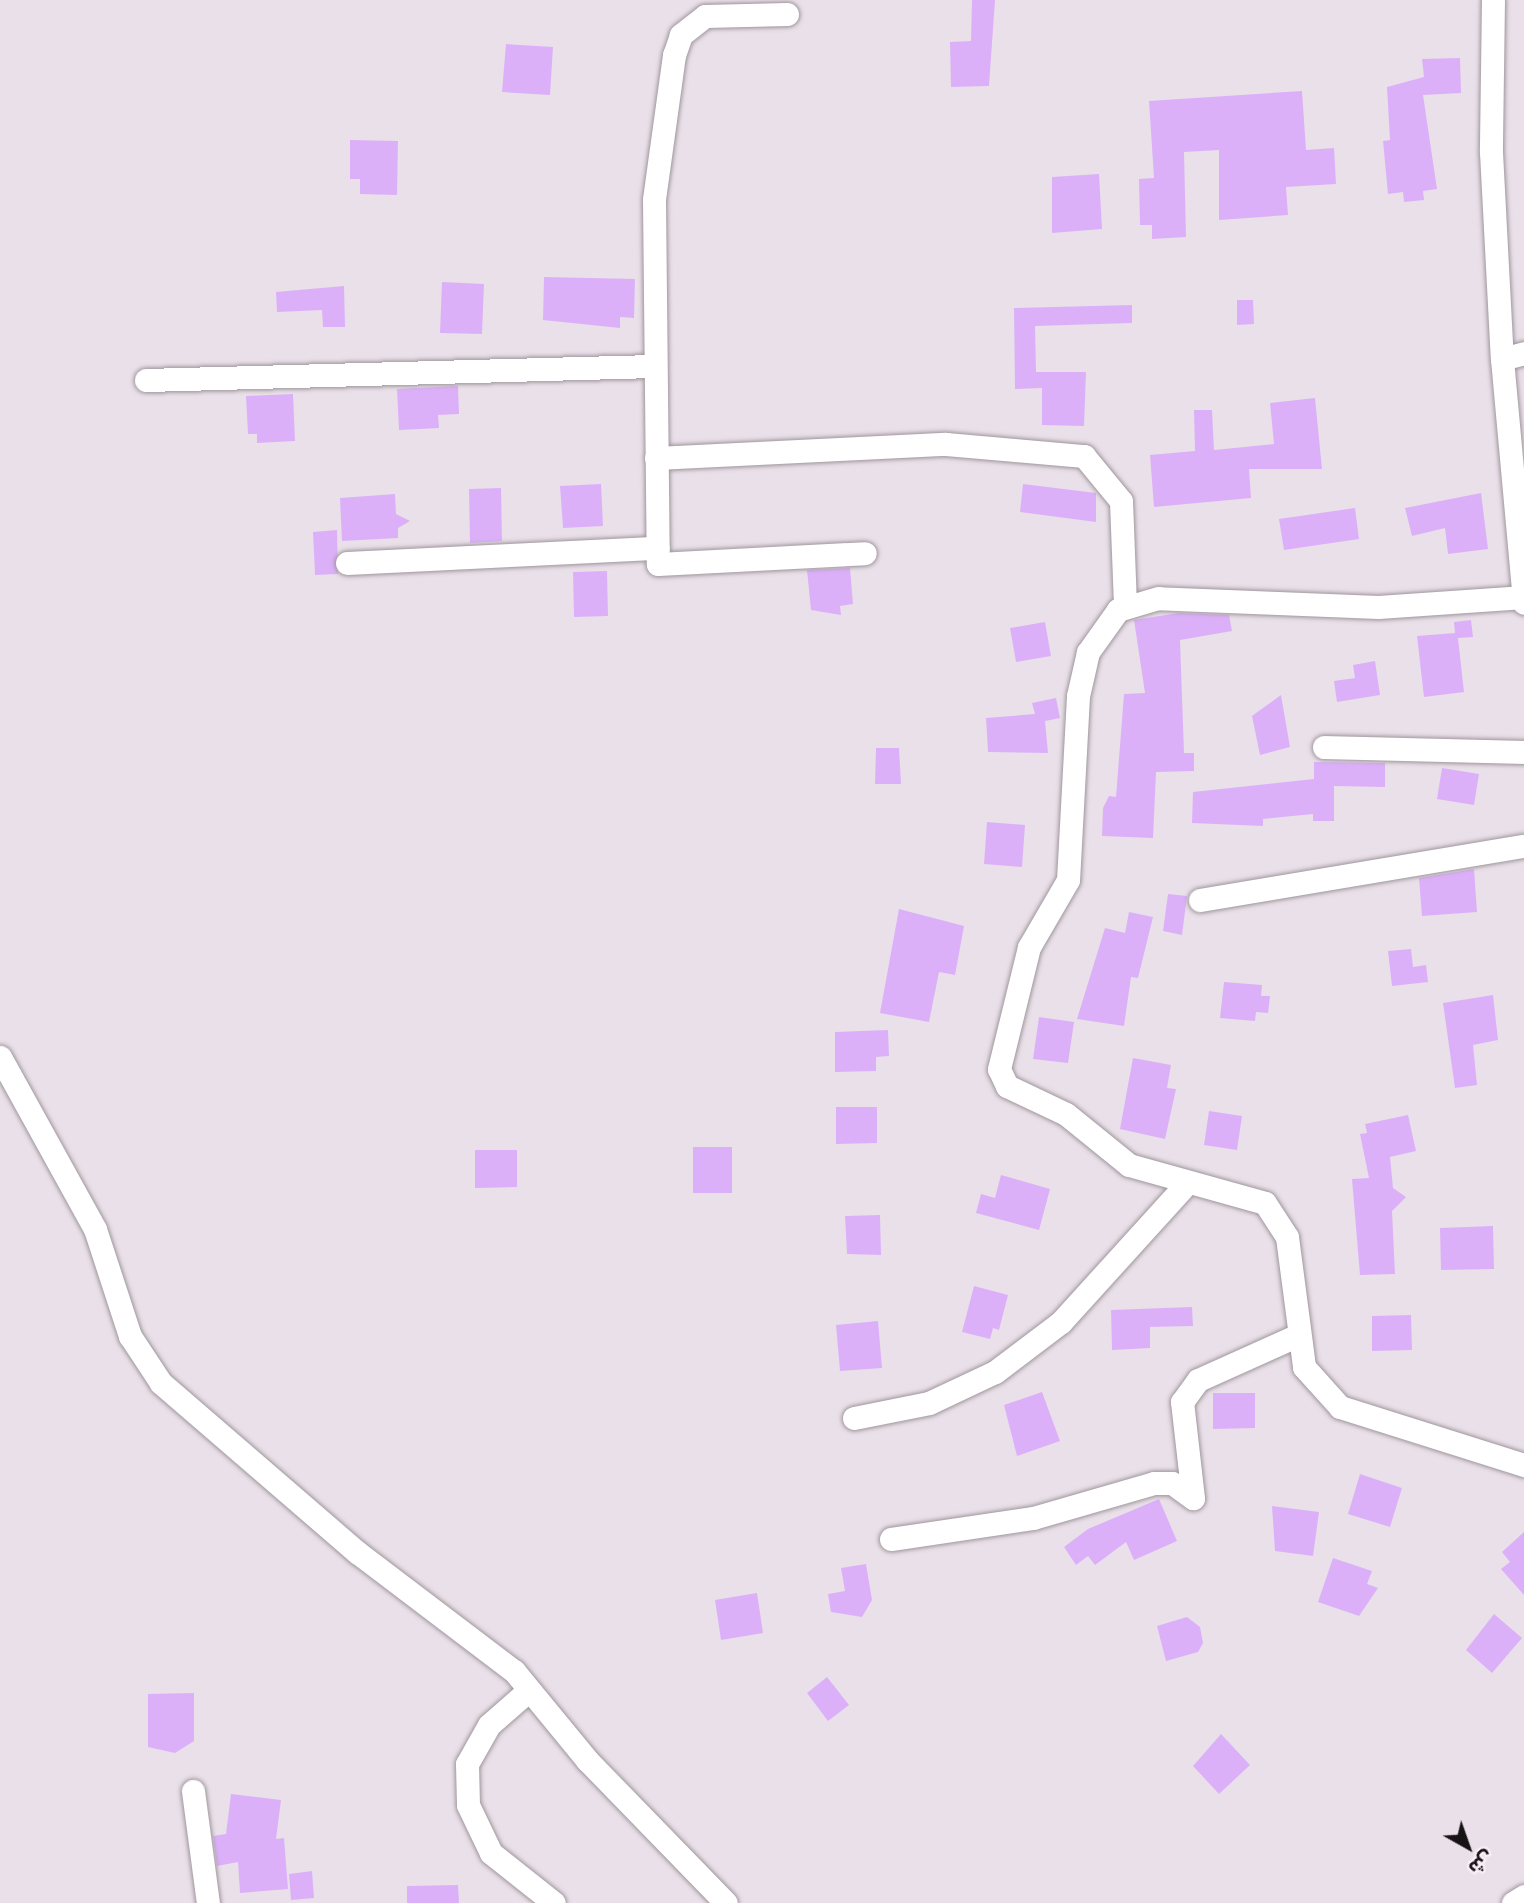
<!DOCTYPE html>
<meta charset="utf-8">
<style>
body{margin:0}
#map{position:relative;width:1524px;height:1903px;overflow:hidden;background:#eae0e9;font-family:"Golos Text","Noto Sans Arabic",sans-serif}
div>[style]{position:absolute}
.building>*{inset:0;background:#dcb0f9}
.roads{filter:drop-shadow(0 0 2px #9f969d) drop-shadow(0 0 2px #9f969d)}
.minor>*{height:23px;margin:-11.5px;padding:0 11.5px;transform-origin:11.5px;border-radius:11.5px;background:#fff}
span{translate:-50% -50%;white-space:nowrap;text-align:center;line-height:1.15;-webkit-text-stroke:7px #f8eef6;paint-order:stroke}
.north{position:absolute;left:1433px;top:1812px;width:70px;height:70px;-webkit-text-stroke:5px #f8eef6;paint-order:stroke;rotate:140deg;font-size:19px;font-weight:700;line-height:28px;text-align:center;color:#161215}
.north::after{content:'';display:block;margin:auto;width:24px;height:32px;background:#161215;clip-path:polygon(50% 0,100% 100%,50% 72%,0 100%)}
</style>
<div id="map">
<div class="building">
<i style="clip-path:polygon(972px 0,995px 0,989px 86px,951px 87px,950px 42px,971px 41px)"></i>
<i style="clip-path:polygon(506px 44px,553px 47px,550px 95px,502px 92px)"></i>
<i style="clip-path:polygon(1460px 58px,1461px 93px,1423px 95px,1437px 189px,1423px 191px,1424px 200px,1404px 202px,1403px 192px,1388px 194px,1383px 141px,1390px 140px,1387px 87px,1424px 77px,1422px 59px)"></i>
<i style="clip-path:polygon(1302px 91px,1306px 150px,1334px 148px,1336px 184px,1286px 187px,1288px 215px,1219px 220px,1219px 150px,1184px 152px,1186px 237px,1152px 239px,1152px 225px,1140px 225px,1139px 179px,1154px 178px,1149px 101px)"></i>
<i style="clip-path:polygon(350px 140px,398px 141px,397px 195px,360px 194px,360px 179px,350px 179px)"></i>
<i style="clip-path:polygon(1099px 174px,1102px 229px,1052px 233px,1052px 177px)"></i>
<i style="clip-path:polygon(544px 277px,635px 279px,634px 318px,620px 317px,620px 328px,543px 320px)"></i>
<i style="clip-path:polygon(442px 282px,484px 284px,482px 334px,440px 333px)"></i>
<i style="clip-path:polygon(344px 286px,345px 327px,323px 327px,322px 310px,277px 312px,276px 292px)"></i>
<i style="clip-path:polygon(1237px 300px,1253px 300px,1254px 324px,1237px 325px)"></i>
<i style="clip-path:polygon(1132px 305px,1132px 323px,1035px 326px,1036px 372px,1086px 372px,1084px 426px,1042px 425px,1042px 388px,1015px 389px,1014px 308px)"></i>
<i style="clip-path:polygon(458px 386px,459px 414px,438px 415px,439px 428px,399px 430px,397px 389px)"></i>
<i style="clip-path:polygon(293px 394px,295px 441px,257px 443px,257px 434px,248px 434px,246px 396px)"></i>
<i style="clip-path:polygon(1315px 398px,1322px 469px,1249px 469px,1251px 498px,1154px 507px,1150px 455px,1195px 451px,1194px 410px,1212px 410px,1214px 450px,1274px 444px,1270px 403px)"></i>
<i style="clip-path:polygon(601px 484px,603px 526px,563px 528px,560px 486px)"></i>
<i style="clip-path:polygon(1023px 484px,1096px 493px,1096px 522px,1020px 512px)"></i>
<i style="clip-path:polygon(501px 488px,502px 541px,470px 543px,469px 489px)"></i>
<i style="clip-path:polygon(1481px 493px,1488px 549px,1448px 554px,1445px 528px,1412px 536px,1405px 508px)"></i>
<i style="clip-path:polygon(395px 494px,396px 514px,410px 521px,398px 528px,398px 538px,342px 541px,340px 498px)"></i>
<i style="clip-path:polygon(1355px 508px,1359px 539px,1284px 550px,1279px 519px)"></i>
<i style="clip-path:polygon(337px 530px,338px 574px,315px 575px,313px 532px)"></i>
<i style="clip-path:polygon(850px 568px,853px 604px,840px 606px,841px 615px,811px 610px,807px 570px)"></i>
<i style="clip-path:polygon(607px 571px,608px 616px,574px 617px,573px 572px)"></i>
<i style="clip-path:polygon(1179px 613px,1229px 615px,1232px 631px,1180px 640px,1184px 753px,1194px 753px,1194px 771px,1156px 772px,1153px 838px,1102px 836px,1103px 808px,1109px 796px,1116px 797px,1124px 694px,1145px 693px,1134px 620px)"></i>
<i style="clip-path:polygon(1471px 620px,1473px 637px,1458px 638px,1464px 692px,1424px 697px,1417px 636px,1455px 633px,1454px 622px)"></i>
<i style="clip-path:polygon(1045px 622px,1051px 656px,1016px 662px,1010px 628px)"></i>
<i style="clip-path:polygon(1375px 661px,1380px 695px,1337px 702px,1334px 681px,1355px 678px,1353px 665px)"></i>
<i style="clip-path:polygon(1281px 695px,1290px 747px,1260px 755px,1252px 716px)"></i>
<i style="clip-path:polygon(1056px 698px,1060px 718px,1045px 721px,1048px 753px,988px 752px,986px 718px,1035px 714px,1032px 703px)"></i>
<i style="clip-path:polygon(876px 748px,899px 748px,901px 784px,875px 784px)"></i>
<i style="clip-path:polygon(1314px 762px,1385px 763px,1385px 787px,1334px 786px,1334px 821px,1313px 821px,1313px 814px,1263px 819px,1263px 826px,1192px 823px,1193px 792px,1314px 779px)"></i>
<i style="clip-path:polygon(1442px 768px,1479px 774px,1474px 805px,1437px 799px)"></i>
<i style="clip-path:polygon(987px 822px,1025px 825px,1022px 867px,984px 864px)"></i>
<i style="clip-path:polygon(1474px 869px,1477px 912px,1422px 916px,1419px 878px)"></i>
<i style="clip-path:polygon(1168px 894px,1187px 896px,1182px 935px,1163px 931px)"></i>
<i style="clip-path:polygon(899px 909px,964px 926px,955px 975px,939px 972px,929px 1022px,880px 1013px)"></i>
<i style="clip-path:polygon(1129px 912px,1153px 917px,1138px 978px,1131px 977px,1124px 1026px,1077px 1019px,1105px 928px,1125px 933px)"></i>
<i style="clip-path:polygon(1411px 949px,1413px 967px,1426px 965px,1428px 982px,1392px 986px,1388px 951px)"></i>
<i style="clip-path:polygon(1224px 982px,1262px 985px,1261px 996px,1270px 996px,1268px 1013px,1256px 1012px,1255px 1021px,1220px 1018px)"></i>
<i style="clip-path:polygon(1493px 995px,1498px 1040px,1473px 1045px,1477px 1085px,1455px 1088px,1443px 1003px)"></i>
<i style="clip-path:polygon(1039px 1017px,1074px 1022px,1068px 1063px,1033px 1059px)"></i>
<i style="clip-path:polygon(888px 1030px,889px 1056px,876px 1057px,876px 1071px,835px 1072px,835px 1032px)"></i>
<i style="clip-path:polygon(1133px 1058px,1171px 1065px,1167px 1088px,1176px 1089px,1165px 1139px,1120px 1129px)"></i>
<i style="clip-path:polygon(836px 1107px,877px 1107px,877px 1143px,836px 1144px)"></i>
<i style="clip-path:polygon(1209px 1111px,1242px 1116px,1237px 1150px,1204px 1145px)"></i>
<i style="clip-path:polygon(1408px 1115px,1416px 1151px,1390px 1157px,1393px 1188px,1406px 1197px,1392px 1211px,1395px 1274px,1360px 1275px,1352px 1179px,1369px 1178px,1360px 1134px,1367px 1133px,1365px 1124px)"></i>
<i style="clip-path:polygon(693px 1147px,732px 1147px,732px 1193px,693px 1193px)"></i>
<i style="clip-path:polygon(475px 1150px,517px 1150px,517px 1187px,475px 1188px)"></i>
<i style="clip-path:polygon(1001px 1175px,1050px 1189px,1039px 1230px,976px 1213px,981px 1194px,995px 1198px)"></i>
<i style="clip-path:polygon(880px 1215px,881px 1255px,847px 1254px,845px 1216px)"></i>
<i style="clip-path:polygon(1493px 1226px,1494px 1269px,1441px 1270px,1440px 1228px)"></i>
<i style="clip-path:polygon(974px 1286px,1008px 1295px,999px 1330px,993px 1328px,990px 1339px,962px 1332px)"></i>
<i style="clip-path:polygon(1192px 1307px,1193px 1326px,1150px 1327px,1150px 1348px,1112px 1350px,1111px 1310px)"></i>
<i style="clip-path:polygon(1411px 1315px,1412px 1350px,1372px 1351px,1372px 1316px)"></i>
<i style="clip-path:polygon(878px 1321px,882px 1368px,840px 1371px,836px 1325px)"></i>
<i style="clip-path:polygon(1042px 1392px,1060px 1441px,1017px 1456px,1004px 1405px)"></i>
<i style="clip-path:polygon(1213px 1393px,1255px 1393px,1255px 1428px,1213px 1429px)"></i>
<i style="clip-path:polygon(1360px 1474px,1402px 1488px,1390px 1527px,1348px 1514px)"></i>
<i style="clip-path:polygon(1159px 1499px,1177px 1541px,1134px 1560px,1126px 1542px,1095px 1565px,1088px 1556px,1076px 1565px,1064px 1547px,1088px 1529px)"></i>
<i style="clip-path:polygon(1272px 1506px,1319px 1512px,1313px 1556px,1275px 1551px)"></i>
<i style="clip-path:polygon(1524px 1532px,1524px 1595px,1501px 1569px,1510px 1562px,1502px 1552px)"></i>
<i style="clip-path:polygon(1333px 1558px,1372px 1571px,1367px 1584px,1378px 1588px,1359px 1616px,1318px 1602px)"></i>
<i style="clip-path:polygon(866px 1564px,872px 1600px,862px 1617px,831px 1612px,828px 1594px,845px 1591px,841px 1568px)"></i>
<i style="clip-path:polygon(757px 1593px,763px 1633px,721px 1640px,715px 1600px)"></i>
<i style="clip-path:polygon(1494px 1614px,1522px 1638px,1492px 1673px,1466px 1650px)"></i>
<i style="clip-path:polygon(1187px 1617px,1200px 1627px,1203px 1643px,1198px 1652px,1166px 1661px,1157px 1626px)"></i>
<i style="clip-path:polygon(827px 1677px,849px 1705px,828px 1721px,807px 1693px)"></i>
<i style="clip-path:polygon(194px 1693px,194px 1741px,175px 1753px,148px 1747px,148px 1694px)"></i>
<i style="clip-path:polygon(1221px 1734px,1250px 1765px,1219px 1794px,1193px 1766px)"></i>
<i style="clip-path:polygon(231px 1794px,281px 1800px,276px 1839px,284px 1838px,288px 1889px,240px 1893px,238px 1862px,217px 1866px,213px 1836px,226px 1834px)"></i>
<i style="clip-path:polygon(312px 1871px,314px 1898px,291px 1900px,289px 1874px)"></i>
<i style="clip-path:polygon(458px 1885px,459px 1903px,407px 1903px,407px 1886px)"></i>
</div>
<div class="roads">
<div class="minor">
<i style="left:1493px;top:0;width:152px;rotate:90.8deg"></i>
<i style="left:1491px;top:152px;width:207px;rotate:87deg"></i>
<i style="left:1502px;top:359px;width:245px;rotate:84.8deg"></i>
<i style="left:787px;top:14px;width:82px;rotate:178.6deg"></i>
<i style="left:705px;top:16px;width:31px;rotate:142deg"></i>
<i style="left:681px;top:35px;width:21px;rotate:109deg"></i>
<i style="left:674px;top:55px;width:146px;rotate:97.9deg"></i>
<i style="left:654px;top:200px;width:364px;rotate:89.4deg"></i>
<i style="left:658px;top:564px;width:207px;rotate:-3deg"></i>
<i style="left:1502px;top:359px;width:23px;rotate:-15deg"></i>
<i style="left:146px;top:380px;width:509px;rotate:-1.58deg"></i>
<i style="left:656px;top:458px;width:290px;rotate:-2.8deg"></i>
<i style="left:946px;top:444px;width:139px;rotate:5deg"></i>
<i style="left:1084px;top:456px;width:58px;rotate:50.6deg"></i>
<i style="left:1121px;top:501px;width:106px;rotate:87.8deg"></i>
<i style="left:347px;top:563px;width:311px;rotate:-2.8deg"></i>
<i style="left:1524px;top:597px;width:146px;rotate:176.1deg"></i>
<i style="left:1378px;top:607px;width:220px;rotate:-177.7deg"></i>
<i style="left:1158px;top:598px;width:42px;rotate:163.3deg"></i>
<i style="left:1118px;top:610px;width:52px;rotate:125.5deg"></i>
<i style="left:1088px;top:652px;width:45px;rotate:102.8deg"></i>
<i style="left:1078px;top:696px;width:184px;rotate:93.1deg"></i>
<i style="left:1068px;top:880px;width:78px;rotate:120.2deg"></i>
<i style="left:1029px;top:947px;width:126px;rotate:103.8deg"></i>
<i style="left:999px;top:1069px;width:19px;rotate:65deg"></i>
<i style="left:1007px;top:1086px;width:65px;rotate:25.4deg"></i>
<i style="left:1066px;top:1114px;width:81px;rotate:39deg"></i>
<i style="left:1129px;top:1165px;width:141px;rotate:15.6deg"></i>
<i style="left:1265px;top:1203px;width:40px;rotate:57.1deg"></i>
<i style="left:1287px;top:1237px;width:131px;rotate:82.5deg"></i>
<i style="left:1304px;top:1367px;width:54px;rotate:48deg"></i>
<i style="left:1340px;top:1407px;width:193px;rotate:17.5deg"></i>
<i style="left:1324px;top:747px;width:200px;rotate:1.4deg"></i>
<i style="left:1200px;top:900px;width:328px;rotate:-9.5deg"></i>
<i style="left:0;top:1057px;width:196px;rotate:61.1deg"></i>
<i style="left:95px;top:1229px;width:113px;rotate:71.9deg"></i>
<i style="left:130px;top:1336px;width:56px;rotate:56.6deg"></i>
<i style="left:161px;top:1383px;width:259px;rotate:40.8deg"></i>
<i style="left:357px;top:1552px;width:197px;rotate:37.2deg"></i>
<i style="left:514px;top:1671px;width:115px;rotate:50.6deg"></i>
<i style="left:587px;top:1760px;width:199px;rotate:45.8deg"></i>
<i style="left:854px;top:1418px;width:76px;rotate:-11.3deg"></i>
<i style="left:929px;top:1403px;width:73px;rotate:-25.2deg"></i>
<i style="left:995px;top:1372px;width:83px;rotate:-37.1deg"></i>
<i style="left:1061px;top:1322px;width:188px;rotate:-47.8deg"></i>
<i style="left:891px;top:1539px;width:144px;rotate:-8.4deg"></i>
<i style="left:1033px;top:1518px;width:126px;rotate:-16.1deg"></i>
<i style="left:1154px;top:1483px;width:18px"></i>
<i style="left:1172px;top:1483px;width:26px;rotate:36deg"></i>
<i style="left:1193px;top:1498px;width:97px;rotate:-96.5deg"></i>
<i style="left:1182px;top:1402px;width:27px;rotate:-54deg"></i>
<i style="left:1198px;top:1380px;width:110px;rotate:-24.2deg"></i>
<i style="left:529px;top:1690px;width:53px;rotate:138.8deg"></i>
<i style="left:489px;top:1725px;width:45px;rotate:119.4deg"></i>
<i style="left:467px;top:1764px;width:41px;rotate:88.6deg"></i>
<i style="left:468px;top:1805px;width:53px;rotate:64.4deg"></i>
<i style="left:491px;top:1853px;width:80px;rotate:38.4deg"></i>
<i style="left:193px;top:1791px;width:113px;rotate:82.4deg"></i>
<i style="left:1513px;top:1903px;width:13px;rotate:-32deg"></i>
</div>
</div>
<div class="north">ش</div>
</div>
